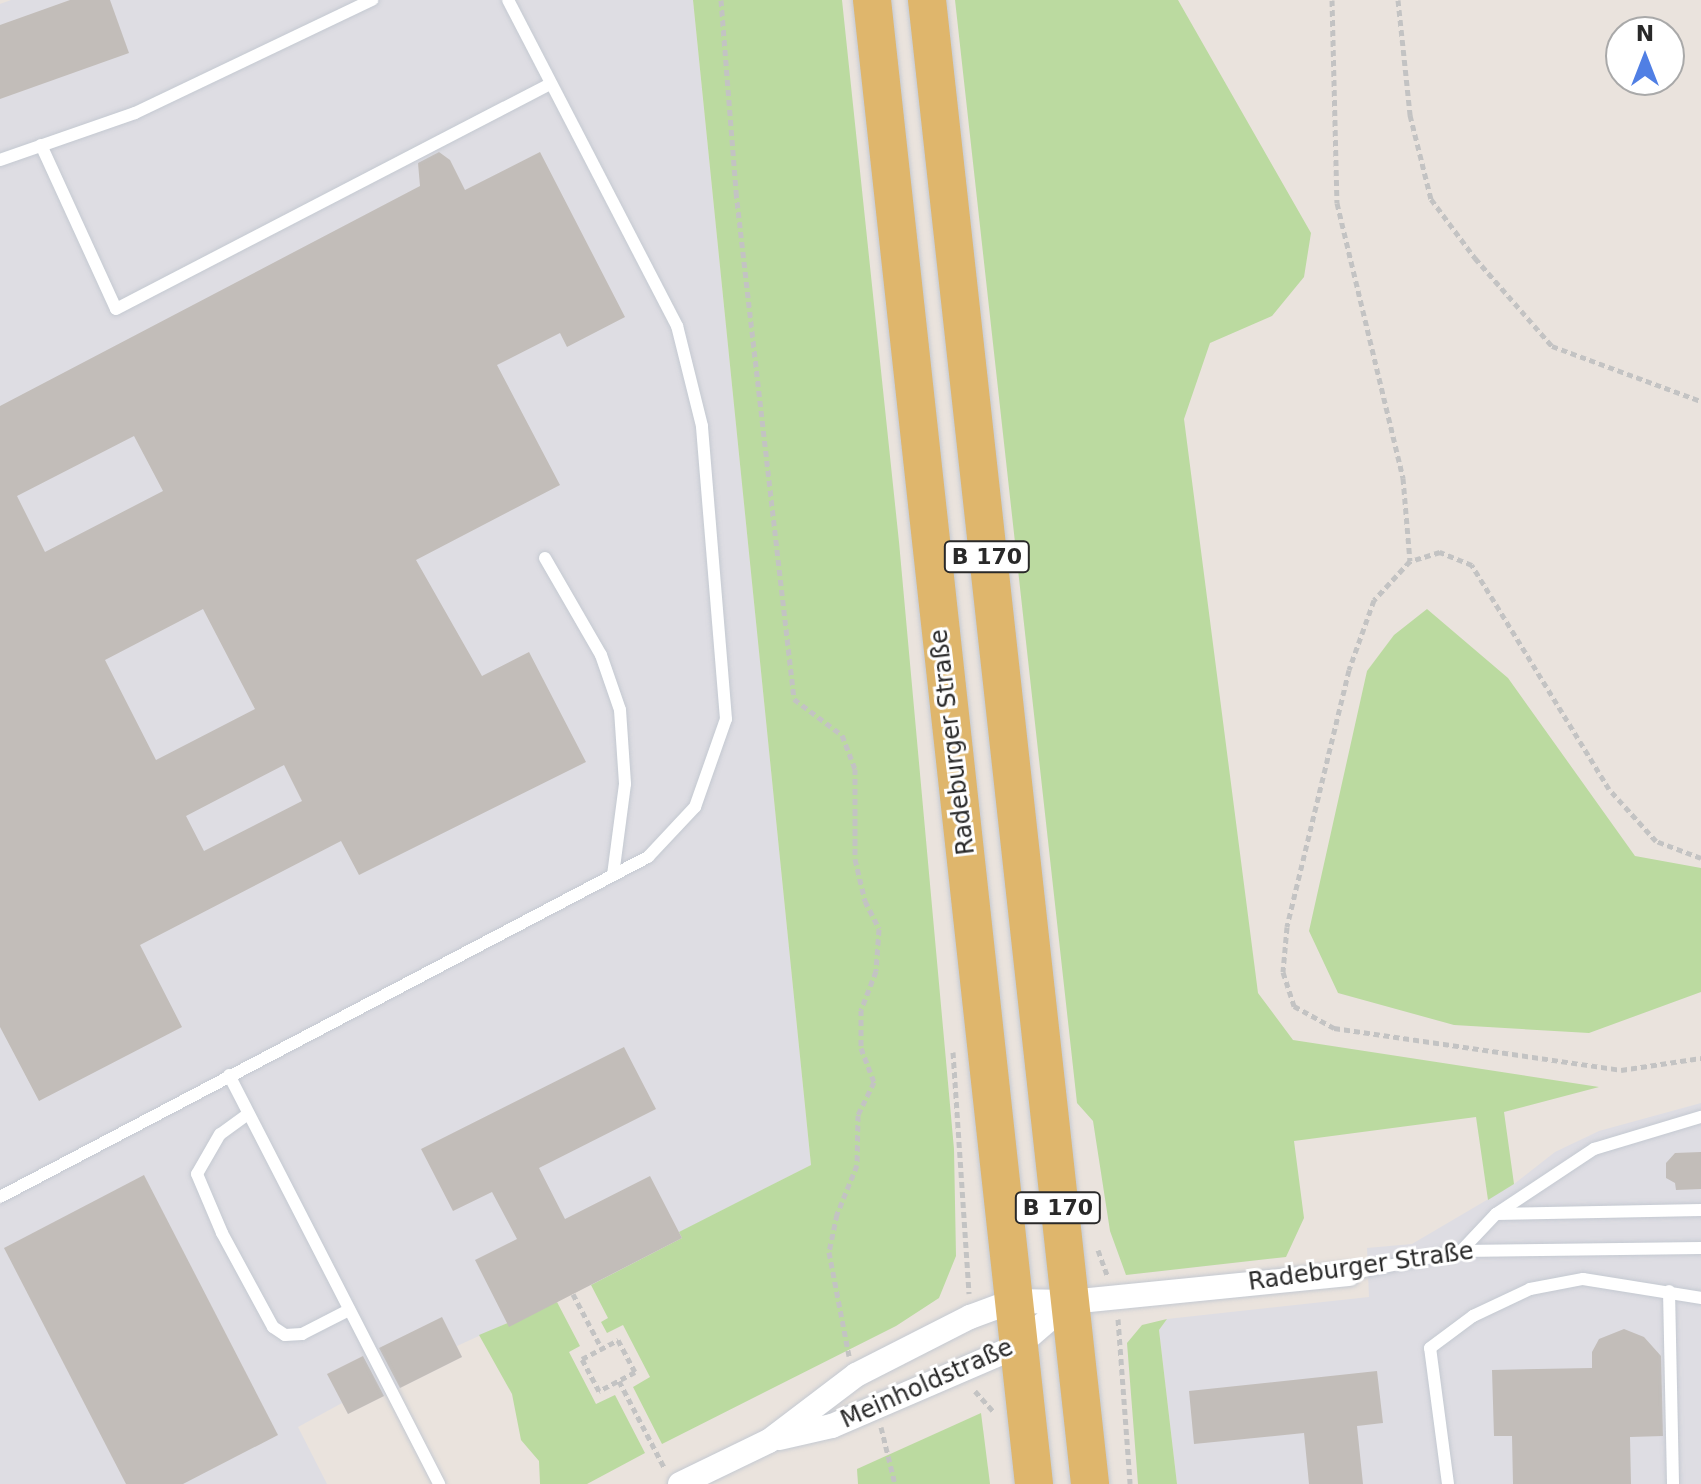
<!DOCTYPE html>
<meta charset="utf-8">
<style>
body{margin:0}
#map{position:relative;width:1701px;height:1484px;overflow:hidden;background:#eae3dd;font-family:"DejaVu Sans",sans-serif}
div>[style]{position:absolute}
.industrial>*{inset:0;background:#dedde3}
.green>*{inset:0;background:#bbdaa0}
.building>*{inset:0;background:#c2bdb9}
.path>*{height:5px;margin-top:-2.5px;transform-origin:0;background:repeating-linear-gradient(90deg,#c3c3c3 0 6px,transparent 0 10px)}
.roads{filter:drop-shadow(0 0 2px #c4c9d1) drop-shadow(0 0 2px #c4c9d1)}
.lane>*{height:12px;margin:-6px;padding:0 6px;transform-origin:6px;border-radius:6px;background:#fff}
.street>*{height:24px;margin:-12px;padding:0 12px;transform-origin:12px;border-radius:12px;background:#fff}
.primary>*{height:38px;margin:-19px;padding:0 19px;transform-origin:19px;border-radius:19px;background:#dfb66c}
span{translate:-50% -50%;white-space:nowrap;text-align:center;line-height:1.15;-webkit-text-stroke:6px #fff;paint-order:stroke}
.shield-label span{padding:2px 6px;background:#fff;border:2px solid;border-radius:6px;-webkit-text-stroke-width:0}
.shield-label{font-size:22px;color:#292929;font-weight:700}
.street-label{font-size:24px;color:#292929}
.north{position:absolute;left:1605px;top:16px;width:80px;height:80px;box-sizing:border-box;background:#fff;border:2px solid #a9a9a9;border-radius:50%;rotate:0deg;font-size:22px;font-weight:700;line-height:32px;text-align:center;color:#292929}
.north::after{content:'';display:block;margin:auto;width:28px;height:36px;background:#507fe4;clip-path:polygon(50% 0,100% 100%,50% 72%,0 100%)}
</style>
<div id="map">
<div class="industrial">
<i style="clip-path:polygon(11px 0,693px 0,811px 1165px,680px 1232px,682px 1238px,591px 1285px,457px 1346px,462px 1357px,348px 1414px,342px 1403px,298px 1427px,327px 1484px,0 1484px,0 4px)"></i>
<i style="clip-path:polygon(1701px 1103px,1701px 1484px,1177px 1484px,1159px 1330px,1167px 1319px,1369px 1297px,1367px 1248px,1412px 1244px,1514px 1184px,1555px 1152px,1599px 1131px)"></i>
</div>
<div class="green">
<i style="clip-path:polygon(693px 0,842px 0,899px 542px,954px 1149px,956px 1256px,939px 1298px,896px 1326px,662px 1444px,633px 1387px,650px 1377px,623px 1325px,607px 1333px,601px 1322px,608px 1318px,591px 1285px,682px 1238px,679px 1232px,811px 1165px)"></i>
<i style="clip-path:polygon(955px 0,1178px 0,1311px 233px,1304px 277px,1272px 316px,1210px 343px,1184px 419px,1258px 993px,1293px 1040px,1599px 1087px,1504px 1112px,1514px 1184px,1488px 1200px,1476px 1117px,1294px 1141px,1304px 1218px,1286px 1257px,1126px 1275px,1110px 1231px,1093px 1121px,1077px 1103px)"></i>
<i style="clip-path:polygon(1427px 609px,1508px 678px,1635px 856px,1701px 868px,1701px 992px,1589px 1033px,1454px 1025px,1338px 993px,1309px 931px,1367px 671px,1394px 635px)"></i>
<i style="clip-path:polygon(557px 1302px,580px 1346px,569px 1352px,596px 1404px,615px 1395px,645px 1453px,587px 1484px,540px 1484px,539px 1461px,521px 1440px,512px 1394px,479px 1335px)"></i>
<i style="clip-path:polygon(1167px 1319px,1159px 1330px,1177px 1484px,1138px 1484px,1127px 1343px,1142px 1325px)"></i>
<i style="clip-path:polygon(981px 1413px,990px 1484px,858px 1484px,857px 1469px)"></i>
</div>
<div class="building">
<i style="clip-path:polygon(70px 0,110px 0,129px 53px,0 99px,0 25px)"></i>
<i style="clip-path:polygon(evenodd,439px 152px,450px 160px,465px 190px,540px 152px,625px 317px,567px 347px,560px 333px,497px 365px,560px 485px,416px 560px,482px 676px,529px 652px,586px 762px,359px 875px,341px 841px,140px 945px,182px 1027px,39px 1101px,0 1027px,0 406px,420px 186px,418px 163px,439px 152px,134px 436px,163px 491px,45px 552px,17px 496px,134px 436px,439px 152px,203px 609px,255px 709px,156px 760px,105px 660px,203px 609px,439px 152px,284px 765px,302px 801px,204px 851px,186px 816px,284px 765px)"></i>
<i style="clip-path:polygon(624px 1047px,656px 1109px,539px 1168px,565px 1219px,650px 1176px,682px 1238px,509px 1327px,475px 1260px,517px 1239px,492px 1192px,453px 1211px,421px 1149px)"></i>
<i style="clip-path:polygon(1701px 1152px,1701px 1189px,1676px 1190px,1675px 1183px,1666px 1178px,1666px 1163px,1675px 1153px)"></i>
<i style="clip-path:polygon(144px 1175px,278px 1435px,183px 1484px,126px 1484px,4px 1248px)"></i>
<i style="clip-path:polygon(442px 1317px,462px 1357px,400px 1388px,379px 1348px)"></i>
<i style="clip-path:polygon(1624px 1329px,1644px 1337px,1661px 1356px,1663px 1436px,1630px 1437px,1631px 1484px,1513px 1484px,1512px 1436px,1494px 1436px,1492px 1370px,1592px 1368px,1592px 1352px,1599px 1339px)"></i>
<i style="clip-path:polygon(363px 1356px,384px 1396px,348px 1414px,327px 1374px)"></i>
<i style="clip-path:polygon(1377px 1371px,1383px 1423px,1357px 1426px,1363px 1484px,1309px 1484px,1304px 1433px,1194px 1444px,1189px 1391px)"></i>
</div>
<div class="path">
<i style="left:721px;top:0;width:193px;rotate:85.5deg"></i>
<i style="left:736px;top:192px;width:510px;rotate:83.47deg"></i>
<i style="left:794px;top:699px;width:60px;rotate:36.9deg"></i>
<i style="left:842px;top:735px;width:36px;rotate:69deg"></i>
<i style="left:855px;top:769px;width:90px;rotate:90deg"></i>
<i style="left:855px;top:859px;width:43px;rotate:76.6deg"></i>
<i style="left:865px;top:901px;width:31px;rotate:63deg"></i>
<i style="left:879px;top:929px;width:42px;rotate:94.1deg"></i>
<i style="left:876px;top:971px;width:42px;rotate:111deg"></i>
<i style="left:861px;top:1010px;width:38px;rotate:90deg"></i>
<i style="left:861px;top:1048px;width:36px;rotate:69deg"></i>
<i style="left:874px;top:1082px;width:37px;rotate:116deg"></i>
<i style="left:858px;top:1115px;width:50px;rotate:91.1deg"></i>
<i style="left:857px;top:1165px;width:53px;rotate:112.2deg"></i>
<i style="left:837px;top:1214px;width:39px;rotate:102deg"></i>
<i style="left:829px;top:1252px;width:106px;rotate:79.1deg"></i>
<i style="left:1332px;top:0;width:203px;rotate:88.6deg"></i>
<i style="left:1337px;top:203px;width:283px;rotate:76.5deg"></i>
<i style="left:1403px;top:478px;width:83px;rotate:85.2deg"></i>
<i style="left:1398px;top:0;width:116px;rotate:84deg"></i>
<i style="left:1410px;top:115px;width:87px;rotate:76deg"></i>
<i style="left:1431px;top:199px;width:74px;rotate:53.3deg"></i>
<i style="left:1475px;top:258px;width:117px;rotate:48.8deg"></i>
<i style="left:1552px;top:346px;width:159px;rotate:20.3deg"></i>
<i style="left:1701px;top:858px;width:48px;rotate:-159.3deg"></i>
<i style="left:1656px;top:841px;width:70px;rotate:-132.1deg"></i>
<i style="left:1609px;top:789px;width:263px;rotate:-121.5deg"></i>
<i style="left:1472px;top:565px;width:35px;rotate:-158deg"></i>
<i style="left:1440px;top:552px;width:31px;rotate:163deg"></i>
<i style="left:1410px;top:561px;width:53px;rotate:132.7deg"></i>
<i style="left:1374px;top:600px;width:74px;rotate:109.7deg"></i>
<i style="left:1349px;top:670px;width:264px;rotate:103.6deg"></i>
<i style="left:1287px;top:927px;width:45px;rotate:95.1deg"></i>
<i style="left:1283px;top:972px;width:36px;rotate:72deg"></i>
<i style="left:1294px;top:1006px;width:46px;rotate:28.8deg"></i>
<i style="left:1334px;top:1028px;width:290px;rotate:8.3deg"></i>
<i style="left:1621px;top:1070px;width:81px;rotate:-8.5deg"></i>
<i style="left:953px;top:1052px;width:242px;rotate:86.2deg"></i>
<i style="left:1098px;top:1250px;width:27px;rotate:70deg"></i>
<i style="left:573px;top:1294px;width:62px;rotate:62.2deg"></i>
<i style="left:1118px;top:1319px;width:165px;rotate:85.8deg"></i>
<i style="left:618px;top:1340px;width:36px;rotate:62deg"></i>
<i style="left:635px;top:1372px;width:41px;rotate:152.2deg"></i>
<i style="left:599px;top:1391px;width:36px;rotate:-118deg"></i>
<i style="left:582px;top:1359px;width:41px;rotate:-27.8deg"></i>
<i style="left:619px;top:1381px;width:99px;rotate:62.4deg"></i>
<i style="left:975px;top:1391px;width:28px;rotate:48deg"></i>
<i style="left:881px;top:1427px;width:59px;rotate:76.2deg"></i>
</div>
<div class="roads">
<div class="lane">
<i style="left:41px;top:145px;width:180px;rotate:65.4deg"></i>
<i style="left:116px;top:309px;width:489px;rotate:-27.4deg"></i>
<i style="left:0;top:160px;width:143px;rotate:-19.2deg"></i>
<i style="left:135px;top:113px;width:263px;rotate:-25.5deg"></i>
<i style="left:545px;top:558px;width:112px;rotate:60deg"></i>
<i style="left:601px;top:655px;width:58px;rotate:70.9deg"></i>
<i style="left:620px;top:710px;width:74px;rotate:86.1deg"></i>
<i style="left:625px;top:784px;width:92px;rotate:97.5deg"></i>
<i style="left:229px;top:1075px;width:460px;rotate:62.8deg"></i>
<i style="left:248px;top:1114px;width:34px;rotate:144deg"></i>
<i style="left:220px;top:1134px;width:46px;rotate:119.9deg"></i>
<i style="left:197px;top:1174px;width:64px;rotate:67deg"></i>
<i style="left:222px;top:1233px;width:107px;rotate:61.5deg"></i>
<i style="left:273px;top:1327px;width:14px;rotate:34deg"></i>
<i style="left:285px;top:1335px;width:17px;rotate:-3deg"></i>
<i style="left:302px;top:1334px;width:53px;rotate:-27.1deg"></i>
<i style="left:0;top:1197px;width:732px;rotate:-27.69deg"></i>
<i style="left:648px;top:857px;width:69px;rotate:-46.8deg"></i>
<i style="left:695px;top:807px;width:93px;rotate:-70.6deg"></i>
<i style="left:726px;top:719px;width:294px;rotate:-94.7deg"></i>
<i style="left:702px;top:426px;width:103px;rotate:-104deg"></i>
<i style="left:677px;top:326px;width:367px;rotate:-117.4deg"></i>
<i style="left:1496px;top:1214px;width:118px;rotate:-33.6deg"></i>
<i style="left:1594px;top:1149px;width:112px;rotate:-16.7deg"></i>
<i style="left:1461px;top:1251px;width:51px;rotate:-46.6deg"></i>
<i style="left:1496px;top:1214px;width:205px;rotate:-1.1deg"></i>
<i style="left:1349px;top:1274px;width:114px;rotate:-11.6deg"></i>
<i style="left:1461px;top:1251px;width:240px;rotate:-0.7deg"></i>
<i style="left:1669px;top:1291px;width:193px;rotate:88.8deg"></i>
<i style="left:1448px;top:1484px;width:137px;rotate:-97.5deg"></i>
<i style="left:1430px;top:1348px;width:54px;rotate:-36.7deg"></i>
<i style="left:1473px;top:1316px;width:63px;rotate:-25.3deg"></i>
<i style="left:1530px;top:1289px;width:54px;rotate:-10.7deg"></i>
<i style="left:1583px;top:1279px;width:120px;rotate:9.1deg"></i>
</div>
<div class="street">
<i style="left:779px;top:1438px;width:54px;rotate:-12.8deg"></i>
<i style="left:832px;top:1426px;width:202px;rotate:-23.3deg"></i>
<i style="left:1018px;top:1346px;width:67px;rotate:-40.8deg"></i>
<i style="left:680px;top:1484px;width:99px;rotate:-25.8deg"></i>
<i style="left:769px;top:1441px;width:109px;rotate:-37.2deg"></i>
<i style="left:856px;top:1375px;width:128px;rotate:-27deg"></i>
<i style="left:970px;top:1317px;width:46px;rotate:-20.4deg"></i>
<i style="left:1013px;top:1301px;width:56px;rotate:1deg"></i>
<i style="left:1069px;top:1302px;width:281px;rotate:-5.7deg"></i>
</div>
<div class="primary">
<i style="left:872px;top:0;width:1493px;rotate:83.77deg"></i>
<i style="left:927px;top:0;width:1493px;rotate:83.73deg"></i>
</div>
</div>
<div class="shield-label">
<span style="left:987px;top:557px">B 170</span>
<span style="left:1058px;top:1208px">B 170</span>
</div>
<div class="street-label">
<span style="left:953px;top:742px;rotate:-97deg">Radeburger Straße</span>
<span style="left:1361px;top:1267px;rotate:-8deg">Radeburger Straße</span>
<span style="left:927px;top:1384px;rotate:-24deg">Meinholdstraße</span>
</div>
<div class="north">N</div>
</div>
